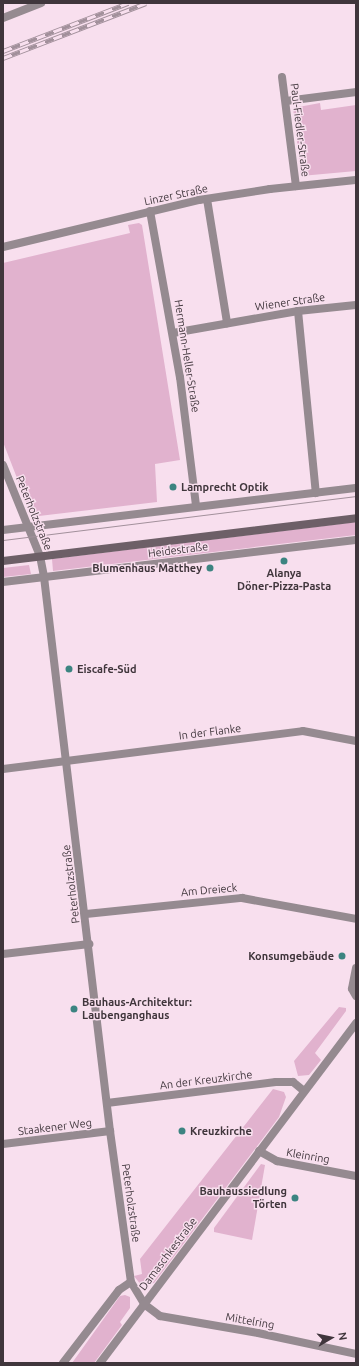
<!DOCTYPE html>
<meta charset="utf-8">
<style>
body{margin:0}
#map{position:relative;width:359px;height:1366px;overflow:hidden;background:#f8dfee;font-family:Ubuntu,sans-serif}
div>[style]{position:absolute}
.green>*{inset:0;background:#e1b2ce}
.street>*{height:8px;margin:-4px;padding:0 4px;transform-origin:4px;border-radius:4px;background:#958a90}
.secondary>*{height:8px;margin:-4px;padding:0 4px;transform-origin:4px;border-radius:4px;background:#6d5f67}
.tram>*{height:1px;margin:-0.5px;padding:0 0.5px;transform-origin:0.5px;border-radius:0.5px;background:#a2909b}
.rail>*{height:4.5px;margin-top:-2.25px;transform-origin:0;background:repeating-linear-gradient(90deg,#f8dfee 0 9px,#a2909b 0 18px);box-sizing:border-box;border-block:1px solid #a2909b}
.dots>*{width:11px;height:11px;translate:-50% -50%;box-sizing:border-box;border:2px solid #f8dfee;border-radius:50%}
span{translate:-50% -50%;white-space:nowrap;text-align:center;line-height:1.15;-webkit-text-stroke:3px #f8dfee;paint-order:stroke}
.street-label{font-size:11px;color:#40363c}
.poi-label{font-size:11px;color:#40363c;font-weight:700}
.left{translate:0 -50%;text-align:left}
.right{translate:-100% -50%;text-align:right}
.frame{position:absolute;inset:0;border:4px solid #40363c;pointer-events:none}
.north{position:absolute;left:311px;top:1318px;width:40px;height:40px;-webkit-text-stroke:3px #f8dfee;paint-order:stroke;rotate:81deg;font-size:11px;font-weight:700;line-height:16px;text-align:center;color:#40363c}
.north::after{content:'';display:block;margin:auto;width:14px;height:18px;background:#40363c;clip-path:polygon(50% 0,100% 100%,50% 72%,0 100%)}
</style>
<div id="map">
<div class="green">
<i style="clip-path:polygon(320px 103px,321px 110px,356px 105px,356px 171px,301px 176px,293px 108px)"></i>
<i style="clip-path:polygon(139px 223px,142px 225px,180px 460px,155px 464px,157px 502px,39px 516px,31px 514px,3px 442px,3px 263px,130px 233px,128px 225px)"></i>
<i style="clip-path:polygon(356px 522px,356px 535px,53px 571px,52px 559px)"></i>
<i style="clip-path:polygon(29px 565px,31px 574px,3px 577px,3px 568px)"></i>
<i style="clip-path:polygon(339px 1007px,346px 1008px,346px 1011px,315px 1053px,321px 1060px,309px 1075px,298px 1076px,294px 1061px)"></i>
<i style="clip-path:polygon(273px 1089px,284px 1092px,286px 1097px,279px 1117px,154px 1283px,141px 1285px,134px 1276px,142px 1274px,140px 1259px)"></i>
<i style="clip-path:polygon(261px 1164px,265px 1165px,252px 1240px,214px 1232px,214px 1228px)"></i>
<i style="clip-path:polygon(125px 1295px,130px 1297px,130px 1308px,120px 1322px,122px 1325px,94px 1363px,72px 1363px,120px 1296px)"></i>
</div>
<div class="street">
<i style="left:3px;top:18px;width:41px;rotate:-21.5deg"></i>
<i style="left:282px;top:77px;width:110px;rotate:82.7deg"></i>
<i style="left:286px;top:101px;width:71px;rotate:-7.3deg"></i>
<i style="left:207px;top:199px;width:126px;rotate:80.8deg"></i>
<i style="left:150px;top:211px;width:169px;rotate:79.8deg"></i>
<i style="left:180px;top:377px;width:130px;rotate:82.9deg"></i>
<i style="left:3px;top:247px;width:202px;rotate:-13.5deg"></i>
<i style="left:199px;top:200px;width:72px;rotate:-8.8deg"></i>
<i style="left:270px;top:189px;width:86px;rotate:-6deg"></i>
<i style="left:298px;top:311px;width:183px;rotate:84.4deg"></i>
<i style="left:173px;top:333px;width:127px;rotate:-10deg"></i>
<i style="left:298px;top:311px;width:58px;rotate:-5.9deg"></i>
<i style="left:3px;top:465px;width:98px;rotate:67.9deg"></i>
<i style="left:40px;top:556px;width:21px;rotate:79deg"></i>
<i style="left:44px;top:577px;width:558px;rotate:83.21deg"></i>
<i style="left:110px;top:1131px;width:152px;rotate:82.1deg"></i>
<i style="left:131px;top:1282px;width:26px;rotate:59deg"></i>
<i style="left:144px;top:1304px;width:20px;rotate:37deg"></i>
<i style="left:160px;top:1316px;width:99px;rotate:9.8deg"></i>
<i style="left:258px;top:1333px;width:100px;rotate:12.1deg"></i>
<i style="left:3px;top:530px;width:355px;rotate:-6.8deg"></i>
<i style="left:3px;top:582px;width:355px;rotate:-6.8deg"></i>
<i style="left:3px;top:769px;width:302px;rotate:-7.2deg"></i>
<i style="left:303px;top:731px;width:54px;rotate:10.7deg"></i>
<i style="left:86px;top:914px;width:157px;rotate:-5.9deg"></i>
<i style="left:242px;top:898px;width:116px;rotate:10.4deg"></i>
<i style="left:3px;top:954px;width:87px;rotate:-6.6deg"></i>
<i style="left:356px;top:968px;width:21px;rotate:101deg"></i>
<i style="left:352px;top:989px;width:8px;rotate:60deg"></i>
<i style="left:107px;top:1103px;width:170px;rotate:-7.1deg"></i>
<i style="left:276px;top:1082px;width:17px"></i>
<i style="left:293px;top:1082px;width:14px;rotate:39deg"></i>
<i style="left:3px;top:1144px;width:108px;rotate:-6.9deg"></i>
<i style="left:259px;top:1151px;width:21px;rotate:29deg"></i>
<i style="left:277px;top:1161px;width:80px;rotate:10.8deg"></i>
<i style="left:63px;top:1363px;width:92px;rotate:-52.5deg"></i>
<i style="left:119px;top:1290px;width:14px;rotate:-34deg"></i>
<i style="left:100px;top:1363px;width:426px;rotate:-53deg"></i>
</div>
<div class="secondary">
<i style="left:3px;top:561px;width:356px;rotate:-6.9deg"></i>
</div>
<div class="tram">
<i style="left:3px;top:540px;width:356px;rotate:-7.1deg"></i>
</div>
<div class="rail">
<i style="left:3px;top:51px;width:134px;rotate:-21deg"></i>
<i style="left:3px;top:58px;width:153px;rotate:-21deg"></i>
</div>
<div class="dots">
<i style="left:173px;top:487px;background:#3c8481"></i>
<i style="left:284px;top:561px;background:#3c8481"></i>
<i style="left:210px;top:568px;background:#3c8481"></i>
<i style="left:69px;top:669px;background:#3c8481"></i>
<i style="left:342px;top:956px;background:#3c8481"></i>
<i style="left:74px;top:1009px;background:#3c8481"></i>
<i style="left:182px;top:1131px;background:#3c8481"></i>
<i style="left:295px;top:1198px;background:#3c8481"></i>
</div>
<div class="street-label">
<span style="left:300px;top:130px;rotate:83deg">Paul-Fiedler-Straße</span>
<span style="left:176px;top:195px;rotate:-12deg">Linzer Straße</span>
<span style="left:290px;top:302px;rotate:-8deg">Wiener Straße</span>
<span style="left:187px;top:356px;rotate:81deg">Hermann-Heller-Straße</span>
<span style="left:34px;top:513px;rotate:68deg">Peterholzstraße</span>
<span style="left:178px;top:550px;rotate:-7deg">Heidestraße</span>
<span style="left:210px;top:732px;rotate:-7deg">In der Flanke</span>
<span style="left:71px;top:884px;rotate:-97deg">Peterholzstraße</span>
<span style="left:209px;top:890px;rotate:-5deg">Am Dreieck</span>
<span style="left:206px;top:1080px;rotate:-7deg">An der Kreuzkirche</span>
<span style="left:55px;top:1127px;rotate:-7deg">Staakener Weg</span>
<span style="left:308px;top:1156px;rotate:10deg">Kleinring</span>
<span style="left:131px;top:1203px;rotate:82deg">Peterholzstraße</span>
<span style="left:168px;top:1254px;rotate:-53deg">Damaschkestraße</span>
<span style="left:250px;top:1321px;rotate:10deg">Mittelring</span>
</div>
<div class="poi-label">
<span class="left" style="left:181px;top:487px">Lamprecht Optik</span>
<span class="right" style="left:202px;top:568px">Blumenhaus Matthey</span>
<span style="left:284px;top:580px">Alanya<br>Döner-Pizza-Pasta</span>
<span class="left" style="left:77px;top:669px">Eiscafe-Süd</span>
<span class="right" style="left:334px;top:956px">Konsumgebäude</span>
<span class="left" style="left:82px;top:1009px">Bauhaus-Architektur:<br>Laubenganghaus</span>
<span class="left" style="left:190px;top:1131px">Kreuzkirche</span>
<span class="right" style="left:287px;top:1198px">Bauhaussiedlung<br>Törten</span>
</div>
<div class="frame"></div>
<div class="north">N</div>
</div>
